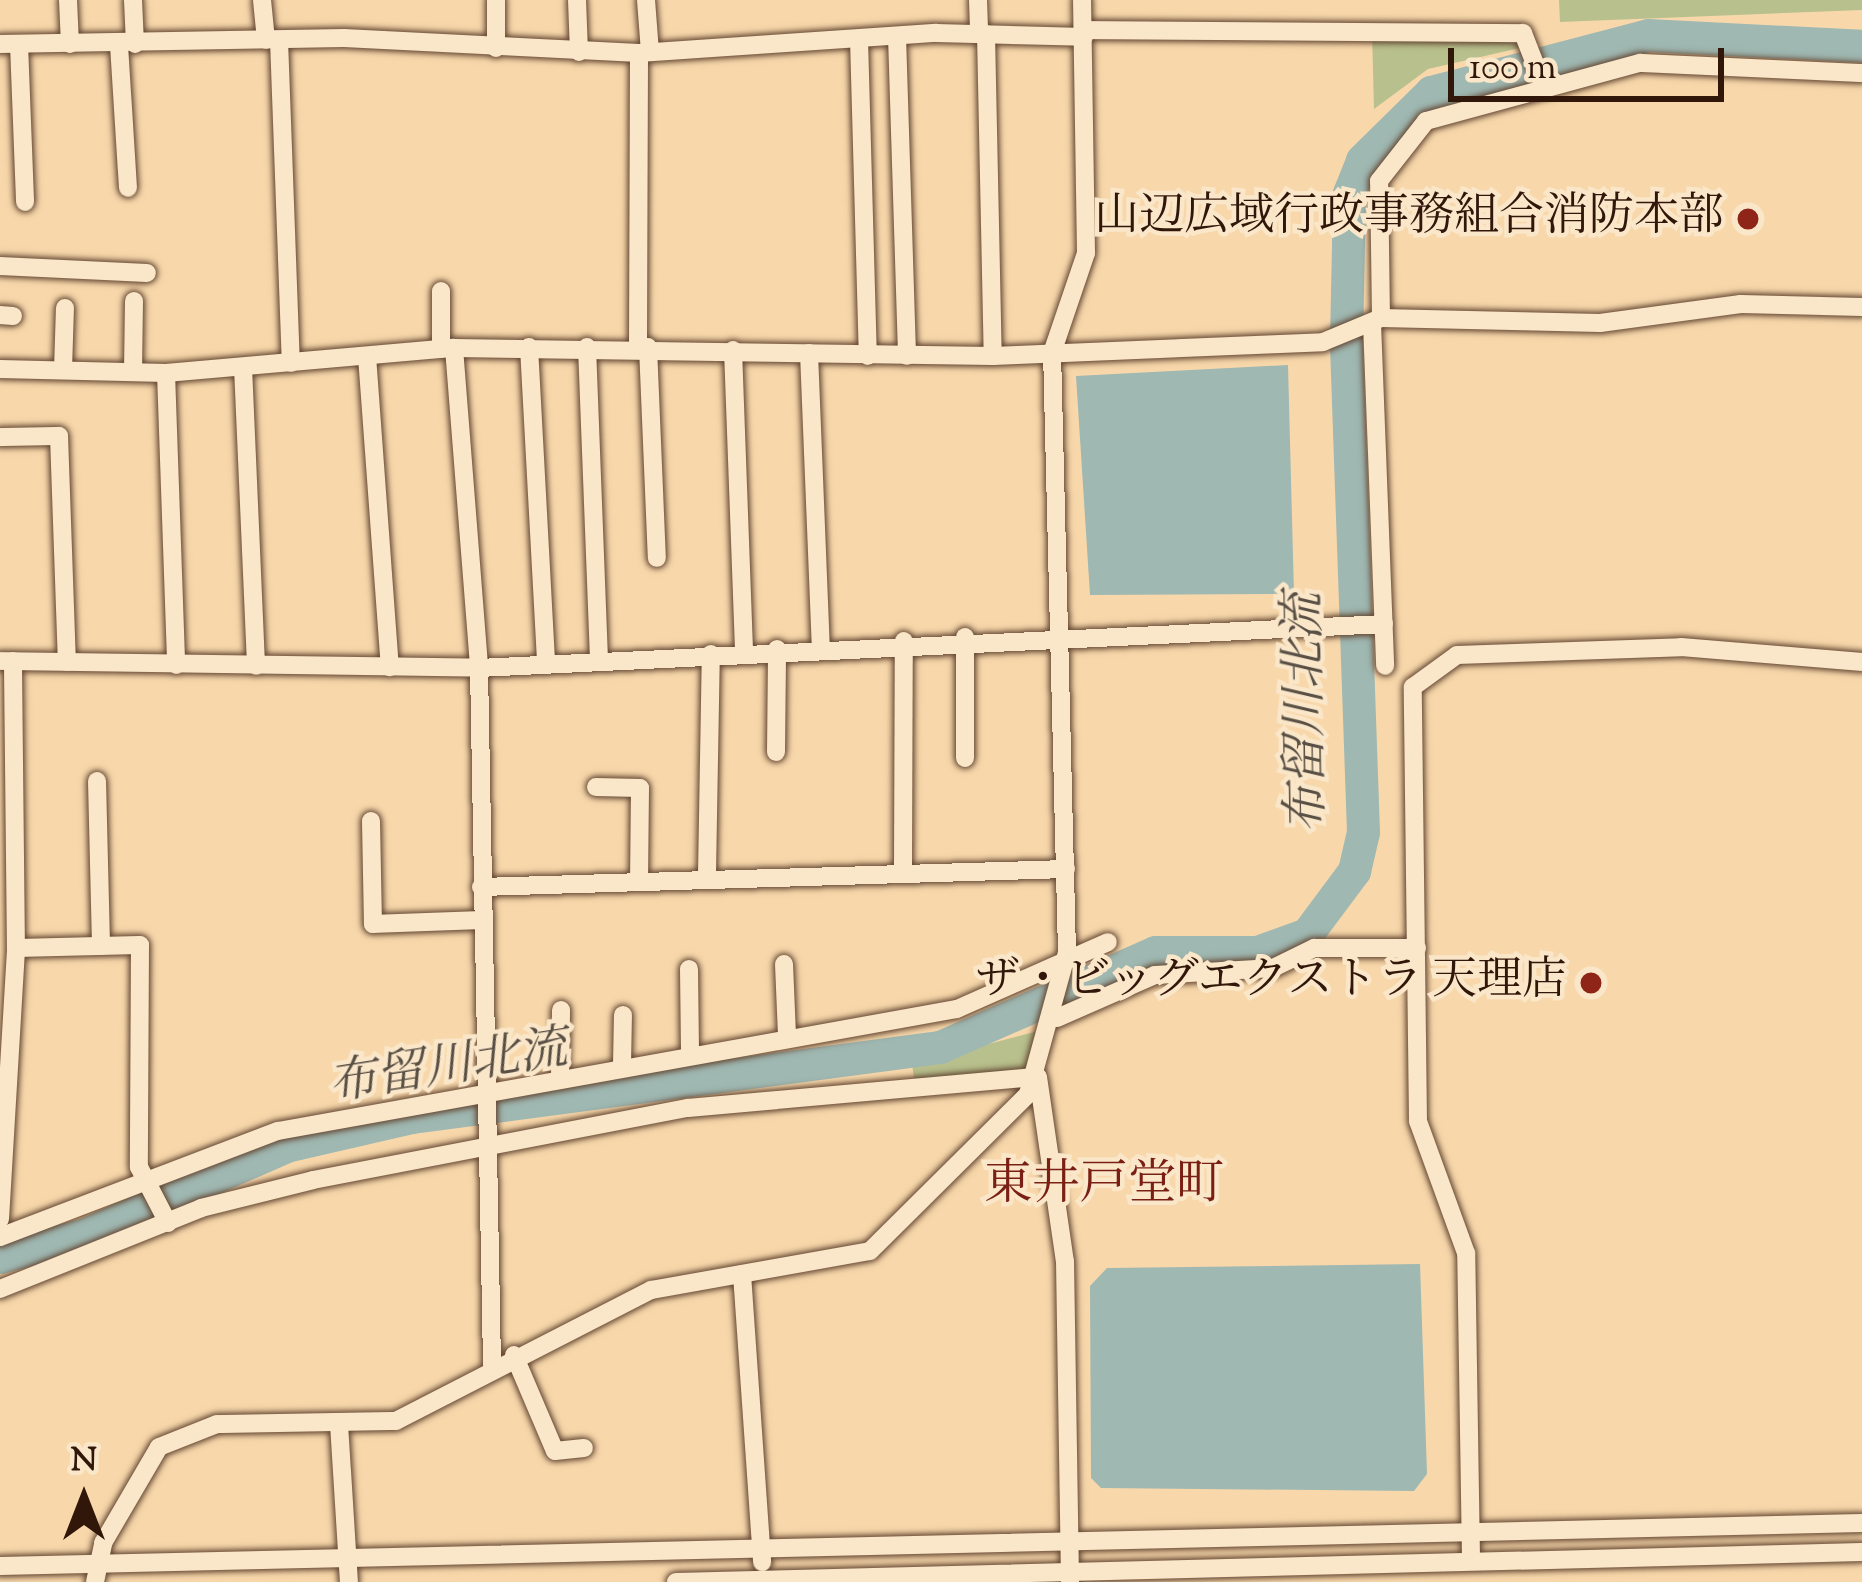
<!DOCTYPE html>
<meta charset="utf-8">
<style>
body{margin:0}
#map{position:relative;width:1862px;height:1582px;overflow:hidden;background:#f8d8ab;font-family:"Sorts Mill Goudy","Noto Serif JP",serif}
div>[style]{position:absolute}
.green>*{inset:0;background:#b8c08d}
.water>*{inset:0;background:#9fb8b2}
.river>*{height:33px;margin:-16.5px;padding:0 16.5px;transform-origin:16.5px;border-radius:16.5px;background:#9fb8b2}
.roads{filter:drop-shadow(0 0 3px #634632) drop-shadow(0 0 3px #634632)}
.minor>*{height:18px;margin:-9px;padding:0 9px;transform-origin:9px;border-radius:9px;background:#fae6c8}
.dots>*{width:33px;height:33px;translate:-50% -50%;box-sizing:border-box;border:6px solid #fae6c8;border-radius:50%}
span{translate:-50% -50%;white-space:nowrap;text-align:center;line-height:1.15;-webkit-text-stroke:9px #fae6c8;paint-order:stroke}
.poi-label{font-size:45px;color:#31160a}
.right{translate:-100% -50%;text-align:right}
.water-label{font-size:48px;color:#584f45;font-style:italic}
.neighbourhood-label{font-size:48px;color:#7a1f14}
.north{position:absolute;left:24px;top:1438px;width:120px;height:120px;-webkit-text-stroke:9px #fae6c8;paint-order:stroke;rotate:0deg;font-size:33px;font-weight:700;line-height:48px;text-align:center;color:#31160a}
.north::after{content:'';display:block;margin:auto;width:42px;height:54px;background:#31160a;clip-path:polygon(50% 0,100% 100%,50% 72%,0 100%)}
.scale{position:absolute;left:1448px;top:48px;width:276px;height:54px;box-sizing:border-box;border:6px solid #31160a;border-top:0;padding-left:15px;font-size:36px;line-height:42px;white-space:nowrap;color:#31160a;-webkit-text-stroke:9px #fae6c8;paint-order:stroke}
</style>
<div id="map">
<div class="green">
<i style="clip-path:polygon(1559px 0,1862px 0,1862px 10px,1560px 22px)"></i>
<i style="clip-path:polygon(1372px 31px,1520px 36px,1524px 47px,1428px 69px,1374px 109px)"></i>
<i style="clip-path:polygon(1038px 1031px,1030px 1071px,914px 1079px,912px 1064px)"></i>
</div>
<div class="water">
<i style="clip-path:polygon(1288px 365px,1294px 594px,1090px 595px,1076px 376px)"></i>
<i style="clip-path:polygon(1420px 1264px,1427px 1474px,1414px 1491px,1101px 1488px,1091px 1478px,1090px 1286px,1107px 1268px)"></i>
</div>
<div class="river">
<i style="left:0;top:1257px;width:88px;rotate:-15.1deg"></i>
<i style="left:85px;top:1234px;width:219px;rotate:-23.6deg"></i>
<i style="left:286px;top:1146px;width:129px;rotate:-13deg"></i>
<i style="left:412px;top:1117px;width:533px;rotate:-7.55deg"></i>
<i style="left:940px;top:1047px;width:235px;rotate:-23.8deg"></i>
<i style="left:1155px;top:952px;width:102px"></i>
<i style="left:1257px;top:952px;width:53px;rotate:-19.8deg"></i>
<i style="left:1307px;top:934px;width:79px;rotate:-53.3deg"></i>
<i style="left:1354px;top:871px;width:40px;rotate:-77deg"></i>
<i style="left:1363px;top:832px;width:492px;rotate:-92deg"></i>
<i style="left:1346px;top:340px;width:147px;rotate:-88.8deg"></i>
<i style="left:1349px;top:193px;width:35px;rotate:-68deg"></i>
<i style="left:1362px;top:160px;width:97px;rotate:-44.6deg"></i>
<i style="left:1431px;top:92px;width:224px;rotate:-14.7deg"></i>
<i style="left:1648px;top:35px;width:214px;rotate:2.9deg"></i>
</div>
<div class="roads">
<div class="minor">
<i style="left:68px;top:0;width:44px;rotate:87.4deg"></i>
<i style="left:133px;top:0;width:44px;rotate:87.4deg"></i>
<i style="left:262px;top:0;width:40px;rotate:84.3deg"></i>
<i style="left:496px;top:0;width:48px;rotate:90deg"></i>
<i style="left:577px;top:0;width:52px;rotate:87.8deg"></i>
<i style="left:646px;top:0;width:52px;rotate:85.6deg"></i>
<i style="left:978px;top:0;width:34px;rotate:88deg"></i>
<i style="left:1084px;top:30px;width:439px;rotate:0.4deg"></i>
<i style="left:1523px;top:33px;width:58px;rotate:68.7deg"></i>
<i style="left:986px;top:34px;width:322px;rotate:88.8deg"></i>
<i style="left:897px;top:36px;width:320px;rotate:88.2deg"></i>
<i style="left:859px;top:39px;width:317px;rotate:88.4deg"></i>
<i style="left:279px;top:40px;width:323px;rotate:87.9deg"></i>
<i style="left:0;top:44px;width:344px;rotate:-1deg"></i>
<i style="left:344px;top:38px;width:295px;rotate:2.9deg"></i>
<i style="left:639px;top:53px;width:298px;rotate:-3.9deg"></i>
<i style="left:936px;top:33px;width:148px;rotate:1.5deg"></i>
<i style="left:19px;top:44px;width:158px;rotate:87.8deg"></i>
<i style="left:119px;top:45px;width:143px;rotate:86.4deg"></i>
<i style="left:0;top:266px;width:147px;rotate:2.7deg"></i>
<i style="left:441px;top:291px;width:58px;rotate:90deg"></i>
<i style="left:0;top:315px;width:13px;rotate:4deg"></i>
<i style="left:1381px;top:318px;width:137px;rotate:-90.8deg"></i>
<i style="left:1379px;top:181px;width:76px;rotate:-51.9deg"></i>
<i style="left:1426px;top:121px;width:222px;rotate:-15.2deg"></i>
<i style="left:1640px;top:63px;width:222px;rotate:2.6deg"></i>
<i style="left:1372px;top:323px;width:343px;rotate:87.8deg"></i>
<i style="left:638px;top:346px;width:293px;rotate:-89.8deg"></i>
<i style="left:529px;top:347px;width:317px;rotate:86.9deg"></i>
<i style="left:587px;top:347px;width:314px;rotate:87.8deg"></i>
<i style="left:648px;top:347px;width:211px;rotate:87.6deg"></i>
<i style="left:454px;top:348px;width:321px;rotate:85.5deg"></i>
<i style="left:479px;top:668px;width:697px;rotate:88.93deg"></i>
<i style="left:733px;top:350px;width:301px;rotate:87.9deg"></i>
<i style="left:809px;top:353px;width:294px;rotate:87.7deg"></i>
<i style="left:367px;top:356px;width:312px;rotate:85.8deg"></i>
<i style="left:243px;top:367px;width:299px;rotate:87.5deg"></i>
<i style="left:0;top:369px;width:166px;rotate:1.4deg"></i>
<i style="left:166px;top:373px;width:289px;rotate:-5deg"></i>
<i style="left:454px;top:348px;width:539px;rotate:0.85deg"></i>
<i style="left:993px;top:356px;width:330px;rotate:-2.4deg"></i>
<i style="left:1323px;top:342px;width:63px;rotate:-22.5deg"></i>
<i style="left:1381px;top:318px;width:219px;rotate:1.3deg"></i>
<i style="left:1600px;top:323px;width:142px;rotate:-7.7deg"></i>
<i style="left:1741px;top:304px;width:121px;rotate:1.4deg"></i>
<i style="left:63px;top:370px;width:62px;rotate:-88.2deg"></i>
<i style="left:133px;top:372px;width:71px;rotate:-89.2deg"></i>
<i style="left:166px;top:373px;width:292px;rotate:88deg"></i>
<i style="left:0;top:437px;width:59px;rotate:-1deg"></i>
<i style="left:59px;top:436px;width:226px;rotate:88deg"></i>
<i style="left:965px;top:637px;width:121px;rotate:90deg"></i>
<i style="left:0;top:661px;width:479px;rotate:0.8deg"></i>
<i style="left:479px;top:668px;width:906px;rotate:-2.78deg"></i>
<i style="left:776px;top:752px;width:103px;rotate:-89.4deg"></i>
<i style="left:97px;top:781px;width:165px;rotate:88.6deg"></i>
<i style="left:596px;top:787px;width:44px;rotate:1.3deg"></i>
<i style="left:640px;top:788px;width:89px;rotate:90.6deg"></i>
<i style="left:371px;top:821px;width:103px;rotate:88.9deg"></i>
<i style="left:373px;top:924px;width:107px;rotate:-2.1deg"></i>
<i style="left:903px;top:871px;width:230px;rotate:-89.8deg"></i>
<i style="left:707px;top:874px;width:220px;rotate:-89deg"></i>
<i style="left:481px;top:887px;width:585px;rotate:-1.76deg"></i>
<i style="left:16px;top:948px;width:124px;rotate:-1.4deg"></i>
<i style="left:140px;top:945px;width:222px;rotate:90.3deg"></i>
<i style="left:139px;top:1167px;width:63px;rotate:62.6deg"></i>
<i style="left:784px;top:964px;width:72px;rotate:87.6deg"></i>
<i style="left:689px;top:969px;width:85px;rotate:89.3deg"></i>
<i style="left:1057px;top:1018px;width:107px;rotate:-23.7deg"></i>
<i style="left:1155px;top:975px;width:118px;rotate:-3.4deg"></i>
<i style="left:1273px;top:968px;width:46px;rotate:-26deg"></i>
<i style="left:1314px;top:948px;width:103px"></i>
<i style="left:622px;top:1065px;width:50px;rotate:-88.9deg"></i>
<i style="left:560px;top:1076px;width:66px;rotate:-89.1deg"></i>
<i style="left:1038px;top:1077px;width:186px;rotate:81.7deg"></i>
<i style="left:1065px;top:1261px;width:321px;rotate:89.1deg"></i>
<i style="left:0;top:1219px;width:266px;rotate:-86.6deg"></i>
<i style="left:16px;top:953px;width:292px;rotate:-90.6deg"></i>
<i style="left:0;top:1237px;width:298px;rotate:-20.9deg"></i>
<i style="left:278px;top:1131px;width:690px;rotate:-10.19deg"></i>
<i style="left:957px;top:1009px;width:165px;rotate:-23.9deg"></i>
<i style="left:742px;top:1274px;width:289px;rotate:86deg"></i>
<i style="left:0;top:1289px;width:217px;rotate:-21.9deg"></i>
<i style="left:201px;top:1208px;width:115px;rotate:-14deg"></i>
<i style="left:313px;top:1180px;width:382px;rotate:-10.9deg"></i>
<i style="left:688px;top:1108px;width:351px;rotate:-5.1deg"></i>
<i style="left:514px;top:1355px;width:104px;rotate:66.9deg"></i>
<i style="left:555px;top:1451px;width:29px;rotate:-6deg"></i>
<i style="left:339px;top:1424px;width:158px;rotate:86.4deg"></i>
<i style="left:1471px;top:1558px;width:305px;rotate:-90.9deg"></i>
<i style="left:1466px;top:1253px;width:140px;rotate:-110deg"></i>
<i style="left:1418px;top:1121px;width:434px;rotate:-90.7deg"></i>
<i style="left:1413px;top:687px;width:54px;rotate:-36deg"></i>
<i style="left:1457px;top:655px;width:224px;rotate:-2deg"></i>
<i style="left:1681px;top:647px;width:182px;rotate:4.7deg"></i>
<i style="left:0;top:1566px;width:1862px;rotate:-1.32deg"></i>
<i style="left:95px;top:1582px;width:40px;rotate:-78deg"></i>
<i style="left:103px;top:1543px;width:111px;rotate:-59.7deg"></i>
<i style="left:159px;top:1447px;width:62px;rotate:-21.6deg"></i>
<i style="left:217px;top:1424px;width:179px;rotate:-1deg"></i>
<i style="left:396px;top:1421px;width:287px;rotate:-27.2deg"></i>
<i style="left:651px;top:1290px;width:222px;rotate:-10.1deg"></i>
<i style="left:870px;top:1251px;width:223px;rotate:-44.8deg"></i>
<i style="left:1028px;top:1094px;width:147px;rotate:-74.6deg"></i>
<i style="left:1067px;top:952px;width:599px;rotate:-91.43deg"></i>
<i style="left:1052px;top:353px;width:106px;rotate:-71.2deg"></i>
<i style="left:1086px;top:253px;width:253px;rotate:-90.9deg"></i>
<i style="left:676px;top:1582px;width:1186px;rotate:-1.45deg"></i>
</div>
</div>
<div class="dots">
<i style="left:1748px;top:219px;background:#8f2418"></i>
<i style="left:1591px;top:983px;background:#8f2418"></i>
</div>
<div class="poi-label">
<span class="right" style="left:1724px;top:219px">山辺広域行政事務組合消防本部</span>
<span class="right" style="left:1567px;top:983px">ザ・ビッグエクストラ 天理店</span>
</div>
<div class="water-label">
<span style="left:1308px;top:713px;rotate:-91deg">布留川北流</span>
<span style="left:448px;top:1069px;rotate:-9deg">布留川北流</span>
</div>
<div class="neighbourhood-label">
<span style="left:1104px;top:1187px">東井戸堂町</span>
</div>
<div class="north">N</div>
<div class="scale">100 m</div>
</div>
